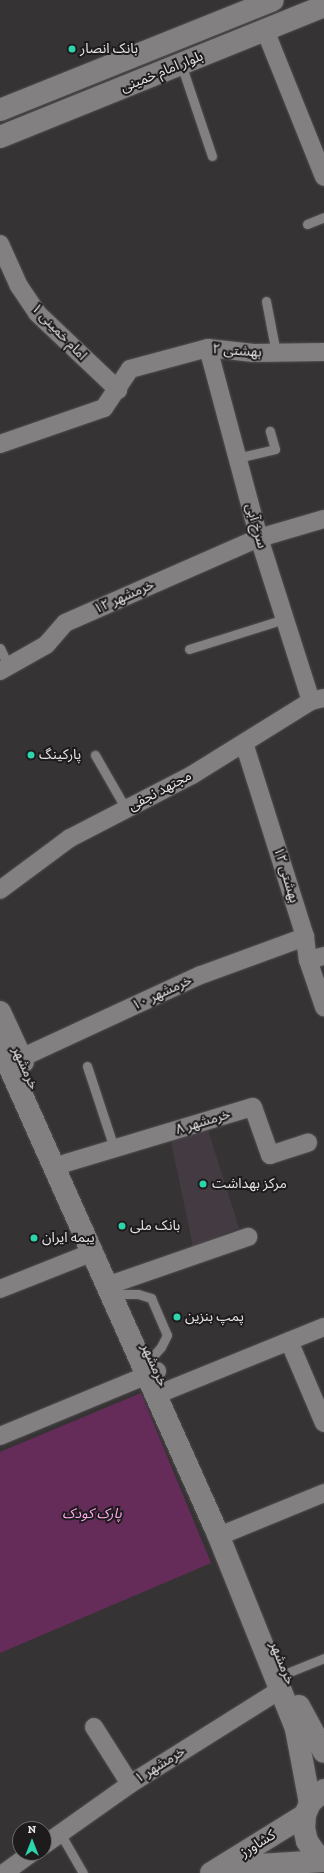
<!DOCTYPE html>
<meta charset="utf-8">
<style>
body{margin:0}
#map{position:relative;width:324px;height:1873px;overflow:hidden;background:#363335;font-family:"Zilla Slab","Noto Sans Arabic",serif}
div>[style]{position:absolute}
.built>*{inset:0;background:#443b42}
.green>*{inset:0;background:#652c5a}
.roads{filter:drop-shadow(0 0 1px #524f51) drop-shadow(0 0 1px #524f51)}
.lane>*{height:9px;margin:-4.5px;padding:0 4.5px;transform-origin:4.5px;border-radius:4.5px;background:#838082}
.street>*{height:18px;margin:-9px;padding:0 9px;transform-origin:9px;border-radius:9px;background:#838082}
.secondary>*{height:22px;margin:-11px;padding:0 11px;transform-origin:11px;border-radius:11px;background:#838082}
.dots>*{width:11px;height:11px;translate:-50% -50%;box-sizing:border-box;border:2px solid #1d1b1c;border-radius:50%}
span{translate:-50% -50%;white-space:nowrap;text-align:center;line-height:1.15;-webkit-text-stroke:4px #1d1b1c;paint-order:stroke}
.poi-label{font-size:14px;color:#e5e3e5}
.left{translate:0 -50%;text-align:left}
.street-label{font-size:14px;color:#e5e3e5}
.park-label{font-size:14px;color:#ffa6ec;font-style:italic}
.north{position:absolute;left:12px;top:1821px;width:40px;height:40px;box-sizing:border-box;background:#1d1b1c;border:1px solid #6d6b6c;border-radius:50%;rotate:0deg;font-size:11px;font-weight:700;line-height:16px;text-align:center;color:#e5e3e5}
.north::after{content:'';display:block;margin:auto;width:14px;height:18px;background:#2cd5ab;clip-path:polygon(50% 0,100% 100%,50% 72%,0 100%)}
</style>
<div id="map">
<div class="built">
<i style="clip-path:polygon(208px 1130px,239px 1228px,193px 1247px,171px 1141px)"></i>
</div>
<div class="green">
<i style="clip-path:polygon(141px 1393px,211px 1563px,0 1653px,0 1452px)"></i>
</div>
<div class="roads">
<div class="lane">
<i style="left:181px;top:64px;width:97px;rotate:71.4deg"></i>
<i style="left:307px;top:224px;width:18px;rotate:-22deg"></i>
<i style="left:266px;top:301px;width:53px;rotate:79.1deg"></i>
<i style="left:237px;top:458px;width:39px;rotate:-13deg"></i>
<i style="left:275px;top:449px;width:19px;rotate:-106deg"></i>
<i style="left:0;top:648px;width:21px;rotate:65deg"></i>
<i style="left:189px;top:649px;width:100px;rotate:-17.5deg"></i>
<i style="left:95px;top:755px;width:62px;rotate:60.1deg"></i>
<i style="left:87px;top:1066px;width:86px;rotate:71.8deg"></i>
<i style="left:114px;top:1297px;width:9px;rotate:-21deg"></i>
<i style="left:122px;top:1294px;width:16px"></i>
<i style="left:138px;top:1294px;width:14px;rotate:17deg"></i>
<i style="left:151px;top:1298px;width:40px;rotate:66.6deg"></i>
<i style="left:167px;top:1335px;width:13px;rotate:117deg"></i>
<i style="left:161px;top:1347px;width:15px;rotate:132deg"></i>
<i style="left:151px;top:1358px;width:9px;rotate:162deg"></i>
<i style="left:287px;top:1673px;width:40px;rotate:-22deg"></i>
<i style="left:60px;top:1833px;width:46px;rotate:60.1deg"></i>
</div>
<div class="street">
<i style="left:265px;top:30px;width:158px;rotate:68.1deg"></i>
<i style="left:0;top:244px;width:46px;rotate:65.7deg"></i>
<i style="left:19px;top:286px;width:32px;rotate:56deg"></i>
<i style="left:37px;top:313px;width:112px;rotate:43.5deg"></i>
<i style="left:208px;top:348px;width:197px;rotate:75deg"></i>
<i style="left:259px;top:538px;width:171px;rotate:72.3deg"></i>
<i style="left:0;top:444px;width:110px;rotate:-19.1deg"></i>
<i style="left:104px;top:408px;width:47px;rotate:-56.3deg"></i>
<i style="left:130px;top:369px;width:81px;rotate:-15.1deg"></i>
<i style="left:208px;top:348px;width:46px;rotate:6.2deg"></i>
<i style="left:254px;top:353px;width:70px;rotate:-0.8deg"></i>
<i style="left:0;top:671px;width:53px;rotate:-29.5deg"></i>
<i style="left:46px;top:645px;width:29px;rotate:-49deg"></i>
<i style="left:65px;top:623px;width:212px;rotate:-23.7deg"></i>
<i style="left:259px;top:538px;width:68px;rotate:-16.3deg"></i>
<i style="left:244px;top:743px;width:203px;rotate:72.5deg"></i>
<i style="left:305px;top:937px;width:23px;rotate:83deg"></i>
<i style="left:308px;top:960px;width:50px;rotate:71.2deg"></i>
<i style="left:0;top:890px;width:87px;rotate:-36.6deg"></i>
<i style="left:70px;top:838px;width:137px;rotate:-27.3deg"></i>
<i style="left:192px;top:775px;width:140px;rotate:-31.9deg"></i>
<i style="left:311px;top:701px;width:13px;rotate:-13deg"></i>
<i style="left:308px;top:960px;width:16px;rotate:-14deg"></i>
<i style="left:21px;top:1058px;width:198px;rotate:-24.8deg"></i>
<i style="left:201px;top:975px;width:111px;rotate:-20.1deg"></i>
<i style="left:66px;top:1163px;width:195px;rotate:-16.7deg"></i>
<i style="left:253px;top:1107px;width:51px;rotate:70.5deg"></i>
<i style="left:270px;top:1155px;width:40px;rotate:-18deg"></i>
<i style="left:118px;top:1282px;width:138px;rotate:-19.1deg"></i>
<i style="left:0;top:1289px;width:100px;rotate:-21.7deg"></i>
<i style="left:289px;top:1341px;width:89px;rotate:66.9deg"></i>
<i style="left:166px;top:1391px;width:170px;rotate:-22.1deg"></i>
<i style="left:0;top:1436px;width:170px;rotate:-22.5deg"></i>
<i style="left:229px;top:1532px;width:103px;rotate:-22.3deg"></i>
<i style="left:94px;top:1727px;width:67px;rotate:57.7deg"></i>
<i style="left:44px;top:1845px;width:105px;rotate:-35.3deg"></i>
<i style="left:130px;top:1784px;width:177px;rotate:-32.1deg"></i>
<i style="left:4px;top:1873px;width:34px;rotate:-36deg"></i>
</div>
<div class="secondary">
<i style="left:0;top:110px;width:294px;rotate:-21.9deg"></i>
<i style="left:0;top:137px;width:349px;rotate:-22deg"></i>
<i style="left:0;top:1012px;width:55px;rotate:65.3deg"></i>
<i style="left:0;top:1046px;width:532px;rotate:65.94deg"></i>
<i style="left:217px;top:1532px;width:212px;rotate:68.1deg"></i>
<i style="left:296px;top:1729px;width:75px;rotate:79.3deg"></i>
<i style="left:299px;top:1706px;width:52px;rotate:61.5deg"></i>
<i style="left:324px;top:1790px;width:19px;rotate:137deg"></i>
<i style="left:310px;top:1803px;width:13px;rotate:113deg"></i>
<i style="left:305px;top:1815px;width:13px;rotate:94deg"></i>
<i style="left:304px;top:1828px;width:13px;rotate:77deg"></i>
<i style="left:307px;top:1841px;width:14px;rotate:56deg"></i>
<i style="left:315px;top:1853px;width:11px;rotate:38deg"></i>
<i style="left:224px;top:1872px;width:20px;rotate:-18deg"></i>
<i style="left:243px;top:1866px;width:81px;rotate:-3.5deg"></i>
<i style="left:211px;top:1873px;width:110px;rotate:-31.7deg"></i>
</div>
</div>
<div class="dots">
<i style="left:72px;top:49px;background:#2cd5ab"></i>
<i style="left:31px;top:755px;background:#2cd5ab"></i>
<i style="left:203px;top:1184px;background:#2cd5ab"></i>
<i style="left:122px;top:1226px;background:#2cd5ab"></i>
<i style="left:34px;top:1238px;background:#2cd5ab"></i>
<i style="left:177px;top:1317px;background:#2cd5ab"></i>
</div>
<div class="poi-label">
<span class="left" style="left:80px;top:49px">بانک انصار</span>
<span class="left" style="left:39px;top:755px">پارکینگ</span>
<span class="left" style="left:212px;top:1184px">مرکز بهداشت</span>
<span class="left" style="left:130px;top:1226px">بانک ملی</span>
<span class="left" style="left:42px;top:1238px">یبمه ایران</span>
<span class="left" style="left:185px;top:1317px">پمپ بنزین</span>
</div>
<div class="street-label">
<span style="left:162px;top:72px;rotate:-22deg">بلوار امام خمینی</span>
<span style="left:59px;top:332px;rotate:46deg">امام خمینی ۱</span>
<span style="left:237px;top:351px;rotate:4deg">بهشتی ۲</span>
<span style="left:256px;top:526px;rotate:74deg">سرخ آبی</span>
<span style="left:124px;top:597px;rotate:-24deg">خرمشهر ۱۲</span>
<span style="left:160px;top:791px;rotate:-28deg">مجتهد نجفی</span>
<span style="left:286px;top:875px;rotate:73deg">بهشتی ۱۲</span>
<span style="left:162px;top:993px;rotate:-25deg">خرمشهر ۱۰</span>
<span style="left:25px;top:1068px;rotate:66deg">خرمشهر</span>
<span style="left:203px;top:1122px;rotate:-17deg">خرمشهر ۸</span>
<span style="left:154px;top:1365px;rotate:66deg">خرمشهر</span>
<span style="left:282px;top:1663px;rotate:68deg">خرمشهر</span>
<span style="left:160px;top:1765px;rotate:-32deg">خرمشهر ۱</span>
<span style="left:258px;top:1844px;rotate:-32deg">کشاورز</span>
</div>
<div class="park-label">
<span style="left:92px;top:1514px">پارک کودک</span>
</div>
<div class="north">N</div>
</div>
